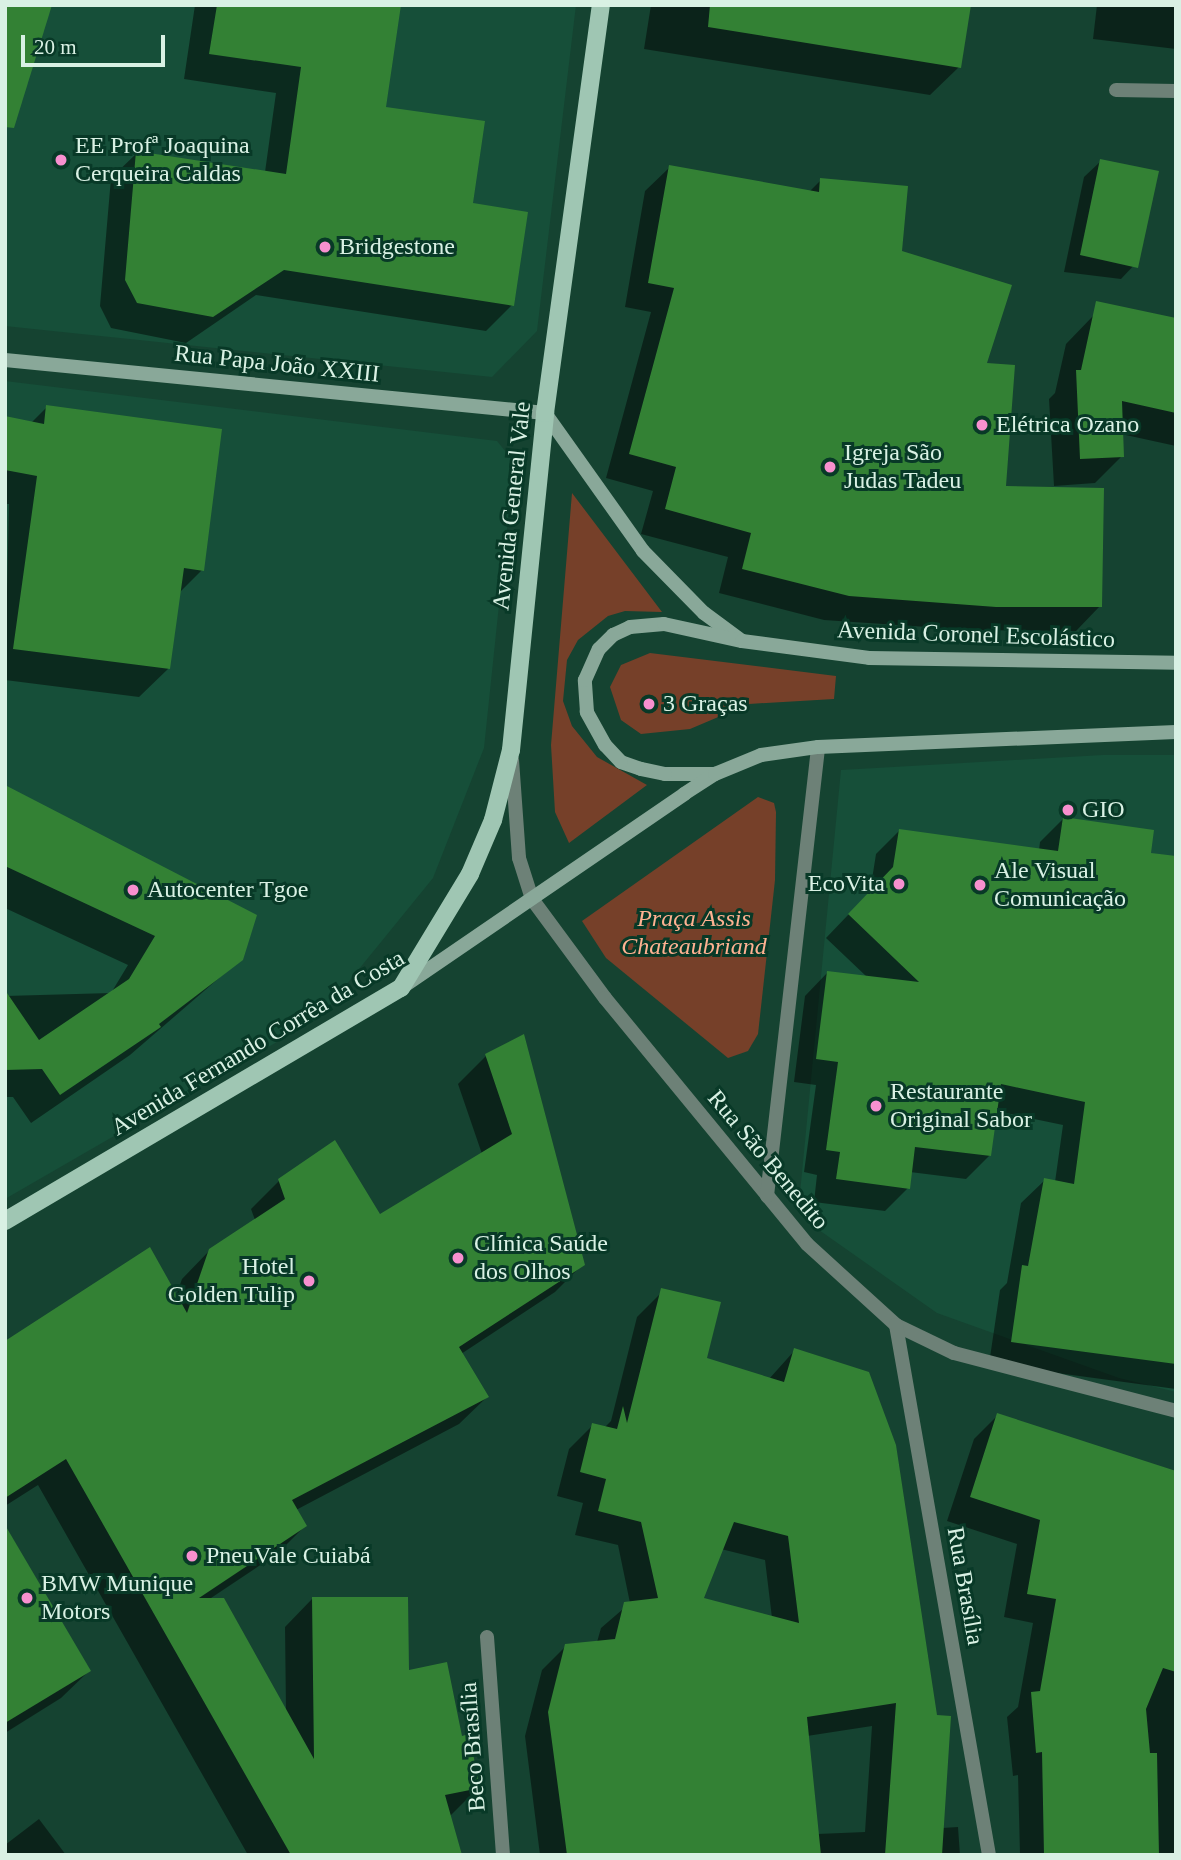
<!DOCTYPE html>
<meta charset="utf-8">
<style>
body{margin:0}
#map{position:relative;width:1181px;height:1860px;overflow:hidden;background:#154331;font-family:Georgia,serif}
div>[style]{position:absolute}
.built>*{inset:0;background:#164f39}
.green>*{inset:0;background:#764029}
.shadow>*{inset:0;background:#0007}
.building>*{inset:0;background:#338134}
.minor>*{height:14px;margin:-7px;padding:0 7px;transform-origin:7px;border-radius:7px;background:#6d8177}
.secondary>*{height:14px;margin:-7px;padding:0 7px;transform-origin:7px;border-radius:7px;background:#89a899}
.primary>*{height:18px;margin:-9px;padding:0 9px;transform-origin:9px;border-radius:9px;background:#9fc6b3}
.dots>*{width:19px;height:19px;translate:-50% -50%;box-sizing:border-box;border:4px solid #083927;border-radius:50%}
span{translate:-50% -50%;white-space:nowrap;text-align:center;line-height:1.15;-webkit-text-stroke:6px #083927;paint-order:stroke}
.poi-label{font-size:24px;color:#d9f1e4}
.left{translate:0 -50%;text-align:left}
.right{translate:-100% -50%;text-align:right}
.street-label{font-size:24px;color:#d9f1e4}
.park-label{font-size:24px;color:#ffb292;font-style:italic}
.frame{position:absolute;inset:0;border:7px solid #d9f1e4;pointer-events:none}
.scale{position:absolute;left:21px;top:35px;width:144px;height:32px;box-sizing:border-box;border:4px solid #d9f1e4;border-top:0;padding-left:9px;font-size:21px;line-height:24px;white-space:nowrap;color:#d9f1e4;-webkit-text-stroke:5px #083927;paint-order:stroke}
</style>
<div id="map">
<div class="built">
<i style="clip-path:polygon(5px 5px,576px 5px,537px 331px,492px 377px,5px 326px)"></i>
<i style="clip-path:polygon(5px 381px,497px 441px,514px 462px,484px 748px,433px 878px,320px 1017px,5px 1199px)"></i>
<i style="clip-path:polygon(1103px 755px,1176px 755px,1176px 1392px,1119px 1378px,937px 1313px,819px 1230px,800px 1193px,841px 770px)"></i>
</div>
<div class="green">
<i style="clip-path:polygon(572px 493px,662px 612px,625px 611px,608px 616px,578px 640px,567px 660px,563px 701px,572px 726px,597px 757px,647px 785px,569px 843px,555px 812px,551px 745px)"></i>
<i style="clip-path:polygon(650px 653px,836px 676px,834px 699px,749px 704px,690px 729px,641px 734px,621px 720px,610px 687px,621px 665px)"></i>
<i style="clip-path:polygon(758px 797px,774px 803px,776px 812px,775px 880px,758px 1034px,748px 1051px,728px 1058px,606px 958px,582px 921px)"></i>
</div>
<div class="shadow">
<i style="clip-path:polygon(195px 5px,399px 5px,384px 109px,471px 205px,512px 305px,486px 331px,256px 295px,186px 343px,111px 328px,100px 306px,111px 178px,137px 153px,265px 172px,276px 93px,184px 79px)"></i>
<i style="clip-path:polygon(651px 5px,969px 5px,959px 67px,930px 95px,644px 49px)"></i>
<i style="clip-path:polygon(1097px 5px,1176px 5px,1176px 49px,1093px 39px)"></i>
<i style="clip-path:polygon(1101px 161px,1137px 262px,1121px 279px,1064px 272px,1084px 177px)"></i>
<i style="clip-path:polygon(670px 167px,809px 192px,821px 180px,900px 252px,985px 365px,1004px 488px,1100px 606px,1076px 631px,971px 630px,824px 620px,719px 593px,728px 557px,641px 534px,653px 491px,606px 478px,651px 312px,625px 307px,645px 191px)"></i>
<i style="clip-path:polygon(1093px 316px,1176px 327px,1176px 446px,1121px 434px,1122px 456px,1095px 483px,1054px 486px,1049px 399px,1055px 393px,1066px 344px)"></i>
<i style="clip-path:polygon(47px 407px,202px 570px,178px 594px,168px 669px,139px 697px,5px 680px,9px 504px,5px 504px,5px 418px,31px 423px)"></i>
<i style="clip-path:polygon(5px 787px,241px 959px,130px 1055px,31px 1123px,13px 1097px,5px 1097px,5px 996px,111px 993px,128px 965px,5px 908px)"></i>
<i style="clip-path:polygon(1063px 819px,1149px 855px,1176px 858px,1176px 1389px,989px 1364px,1000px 1290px,1007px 1283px,1021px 1203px,1045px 1180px,1055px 1182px,1063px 1125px,996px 1111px,990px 1155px,966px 1179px,910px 1172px,908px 1188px,885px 1211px,814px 1202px,817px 1175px,804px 1172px,816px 1085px,794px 1082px,805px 996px,828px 972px,867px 977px,826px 938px,870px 892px,876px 854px,899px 831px,1039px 850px,1040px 842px)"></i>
<i style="clip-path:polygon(486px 1056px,583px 1264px,555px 1292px,461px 1354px,487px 1397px,459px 1424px,296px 1510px,305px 1526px,277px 1554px,208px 1600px,286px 1712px,285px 1627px,312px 1599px,407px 1672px,460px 1738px,478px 1788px,449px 1817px,460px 1855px,248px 1855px,38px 1485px,5px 1506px,5px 1343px,176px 1296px,182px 1279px,210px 1250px,255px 1220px,251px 1209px,279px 1181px,379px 1217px,482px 1154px,458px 1084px)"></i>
<i style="clip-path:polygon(evenodd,661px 1293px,705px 1359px,769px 1379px,795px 1350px,942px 1828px,958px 1827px,960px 1855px,540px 1855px,525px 1736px,542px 1670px,566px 1646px,597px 1642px,601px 1628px,630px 1603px,618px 1545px,575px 1535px,583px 1503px,557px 1496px,569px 1449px,593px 1425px,604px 1428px,611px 1421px,637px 1317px,661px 1293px,721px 1549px,765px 1560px,772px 1618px,701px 1599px,721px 1549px,661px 1293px,872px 1726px,865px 1832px,817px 1834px,807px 1736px,872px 1726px)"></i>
<i style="clip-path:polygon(998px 1415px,1176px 1472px,1176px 1855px,1020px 1855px,1018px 1775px,1013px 1776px,1007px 1717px,1018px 1707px,1033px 1623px,1004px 1617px,1017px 1544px,947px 1521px,974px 1439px)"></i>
<i style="clip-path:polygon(5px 1528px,89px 1671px,61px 1698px,5px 1733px)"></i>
<i style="clip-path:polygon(39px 1819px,66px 1855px,5px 1855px,5px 1845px)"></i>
</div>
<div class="building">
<i style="clip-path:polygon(5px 5px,52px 5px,14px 128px,5px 127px)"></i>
<i style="clip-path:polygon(217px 5px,401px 5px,386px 107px,485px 121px,473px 203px,528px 212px,514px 306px,284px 270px,213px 317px,137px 303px,125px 280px,136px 151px,286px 174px,301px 67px,209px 54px)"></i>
<i style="clip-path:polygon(710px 5px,971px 5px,961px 68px,708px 27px)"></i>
<i style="clip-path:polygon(1100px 159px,1159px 171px,1138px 268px,1080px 255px)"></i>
<i style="clip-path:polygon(669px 165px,819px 192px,820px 178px,908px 186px,902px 251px,1012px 285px,987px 363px,1015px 365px,1006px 486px,1104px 488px,1102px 607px,996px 607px,849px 596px,742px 569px,751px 533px,665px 509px,676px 467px,629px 454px,674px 288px,648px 283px)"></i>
<i style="clip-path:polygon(1096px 301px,1176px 318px,1176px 413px,1122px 401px,1124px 457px,1080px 459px,1076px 370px,1081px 370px)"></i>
<i style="clip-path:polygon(46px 405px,222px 429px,204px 571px,184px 568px,170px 669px,13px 649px,37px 476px,5px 470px,5px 416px,44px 424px)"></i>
<i style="clip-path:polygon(5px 785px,257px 915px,243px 960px,159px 1024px,161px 1027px,60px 1095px,42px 1069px,5px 1070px,5px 990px,39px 1040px,129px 979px,155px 936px,5px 866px)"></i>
<i style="clip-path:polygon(1063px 817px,1154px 830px,1151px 853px,1176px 856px,1176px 1364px,1011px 1342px,1022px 1265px,1028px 1266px,1044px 1178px,1074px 1184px,1085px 1102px,1001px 1084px,991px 1156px,915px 1147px,910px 1189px,836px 1179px,840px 1152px,826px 1150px,838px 1062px,816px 1059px,827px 971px,919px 982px,848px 914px,893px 867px,899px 829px,1058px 851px)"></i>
<i style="clip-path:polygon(524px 1034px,585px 1265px,459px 1347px,489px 1397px,292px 1500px,307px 1526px,199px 1598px,224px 1598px,314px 1759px,312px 1597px,408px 1597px,409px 1670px,447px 1662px,462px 1736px,469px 1734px,480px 1788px,445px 1795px,462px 1855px,291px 1855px,66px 1459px,5px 1498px,5px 1341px,150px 1247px,187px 1313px,209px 1249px,285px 1199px,278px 1179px,335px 1140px,380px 1214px,512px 1134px,485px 1054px)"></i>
<i style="clip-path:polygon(evenodd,661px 1288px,721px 1302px,707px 1358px,784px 1382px,794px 1348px,869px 1372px,896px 1445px,937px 1715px,951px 1716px,942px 1855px,885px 1855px,896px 1703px,807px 1717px,821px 1855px,567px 1855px,548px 1712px,565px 1644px,615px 1639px,624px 1602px,658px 1598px,641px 1522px,598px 1511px,606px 1479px,580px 1472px,592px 1423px,617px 1429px,623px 1406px,627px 1423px,661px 1288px,734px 1522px,788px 1536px,799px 1623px,704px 1598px,734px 1522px)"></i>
<i style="clip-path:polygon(997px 1413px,1176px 1471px,1176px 1672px,1163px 1668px,1146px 1709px,1150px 1753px,1157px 1753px,1159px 1855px,1044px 1855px,1042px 1752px,1036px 1753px,1031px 1692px,1040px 1691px,1056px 1599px,1027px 1594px,1040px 1520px,970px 1497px)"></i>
<i style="clip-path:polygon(5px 1525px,91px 1671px,5px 1723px)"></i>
</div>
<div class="minor">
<i style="left:1116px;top:90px;width:60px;rotate:1deg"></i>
<i style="left:512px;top:760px;width:98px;rotate:85.9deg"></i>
<i style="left:519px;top:858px;width:43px;rotate:72.4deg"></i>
<i style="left:532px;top:899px;width:123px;rotate:53.6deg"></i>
<i style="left:605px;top:998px;width:318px;rotate:50.6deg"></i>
<i style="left:807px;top:1244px;width:120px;rotate:42.3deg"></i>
<i style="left:896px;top:1325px;width:64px;rotate:25.8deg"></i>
<i style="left:954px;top:1353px;width:229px;rotate:14.6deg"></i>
<i style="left:767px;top:1196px;width:452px;rotate:-83.5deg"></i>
<i style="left:896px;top:1325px;width:538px;rotate:80.05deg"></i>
<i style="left:487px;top:1637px;width:219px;rotate:85.8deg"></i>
</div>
<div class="secondary">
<i style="left:5px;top:360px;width:543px;rotate:5.61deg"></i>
<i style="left:545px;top:413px;width:169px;rotate:54.6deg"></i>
<i style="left:643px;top:551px;width:87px;rotate:45.5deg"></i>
<i style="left:704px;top:613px;width:47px;rotate:36.4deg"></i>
<i style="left:714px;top:774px;width:49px;rotate:180deg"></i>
<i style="left:665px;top:774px;width:25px;rotate:-168deg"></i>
<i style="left:641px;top:769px;width:21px;rotate:-161deg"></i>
<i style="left:621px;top:762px;width:23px;rotate:-133deg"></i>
<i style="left:605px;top:745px;width:38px;rotate:-119deg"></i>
<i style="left:587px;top:712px;width:32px;rotate:-94deg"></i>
<i style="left:585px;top:680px;width:34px;rotate:-66deg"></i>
<i style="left:599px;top:649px;width:20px;rotate:-45deg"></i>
<i style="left:613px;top:635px;width:19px;rotate:-25deg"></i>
<i style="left:630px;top:627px;width:34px;rotate:-5deg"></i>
<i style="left:664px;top:624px;width:80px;rotate:12.3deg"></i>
<i style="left:742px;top:641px;width:128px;rotate:7.6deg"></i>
<i style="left:869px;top:658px;width:307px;rotate:0.9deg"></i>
<i style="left:404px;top:986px;width:340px;rotate:-34.4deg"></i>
<i style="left:684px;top:794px;width:37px;rotate:-33deg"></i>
<i style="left:715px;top:774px;width:50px;rotate:-22.4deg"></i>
<i style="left:761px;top:755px;width:58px;rotate:-8deg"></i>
<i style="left:818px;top:747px;width:358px;rotate:-2.4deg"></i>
</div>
<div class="primary">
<i style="left:5px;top:1221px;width:459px;rotate:-30.5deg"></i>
<i style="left:401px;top:988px;width:133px;rotate:-58.8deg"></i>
<i style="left:470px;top:874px;width:59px;rotate:-66.9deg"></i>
<i style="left:493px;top:820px;width:72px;rotate:-75.6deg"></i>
<i style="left:511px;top:750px;width:339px;rotate:-84.2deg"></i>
<i style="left:545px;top:413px;width:412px;rotate:-82.2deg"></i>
</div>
<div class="dots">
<i style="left:61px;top:160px;background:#f790cf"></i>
<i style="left:325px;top:247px;background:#f790cf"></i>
<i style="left:982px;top:425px;background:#f790cf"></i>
<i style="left:830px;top:467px;background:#f790cf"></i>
<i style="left:649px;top:704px;background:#f790cf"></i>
<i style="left:1068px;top:810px;background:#f790cf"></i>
<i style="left:899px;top:884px;background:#f790cf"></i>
<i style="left:980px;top:885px;background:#f790cf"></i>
<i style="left:133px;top:890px;background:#f790cf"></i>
<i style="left:876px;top:1106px;background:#f790cf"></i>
<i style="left:458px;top:1258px;background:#f790cf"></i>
<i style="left:309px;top:1281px;background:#f790cf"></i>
<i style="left:192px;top:1556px;background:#f790cf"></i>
<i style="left:27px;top:1598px;background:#f790cf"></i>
</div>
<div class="poi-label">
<span class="left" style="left:75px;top:160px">EE Profª Joaquina<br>Cerqueira Caldas</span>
<span class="left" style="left:339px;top:247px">Bridgestone</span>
<span class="left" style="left:996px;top:425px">Elétrica Ozano</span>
<span class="left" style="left:844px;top:467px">Igreja São<br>Judas Tadeu</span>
<span class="left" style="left:663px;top:704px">3 Graças</span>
<span class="left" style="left:1082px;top:810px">GIO</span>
<span class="left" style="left:994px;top:885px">Ale Visual<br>Comunicação</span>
<span class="right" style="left:885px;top:884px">EcoVita</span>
<span class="left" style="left:147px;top:890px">Autocenter Tgoe</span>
<span class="left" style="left:890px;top:1106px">Restaurante<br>Original Sabor</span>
<span class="left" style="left:474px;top:1258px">Clínica Saúde<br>dos Olhos</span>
<span class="right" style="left:295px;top:1281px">Hotel<br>Golden Tulip</span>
<span class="left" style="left:206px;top:1556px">PneuVale Cuiabá</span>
<span class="left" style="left:41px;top:1598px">BMW Munique<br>Motors</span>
</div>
<div class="street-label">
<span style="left:277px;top:364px;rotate:6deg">Rua Papa João XXIII</span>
<span style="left:512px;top:506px;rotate:-84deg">Avenida General Vale</span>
<span style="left:976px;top:635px;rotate:2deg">Avenida Coronel Escolástico</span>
<span style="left:258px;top:1043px;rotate:-31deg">Avenida Fernando Corrêa da Costa</span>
<span style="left:768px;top:1160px;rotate:50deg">Rua São Benedito</span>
<span style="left:965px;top:1586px;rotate:80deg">Rua Brasília</span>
<span style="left:473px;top:1747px;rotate:-94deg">Beco Brasília</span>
</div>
<div class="park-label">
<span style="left:694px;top:933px">Praça Assis<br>Chateaubriand</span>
</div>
<div class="frame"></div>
<div class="scale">20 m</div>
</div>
